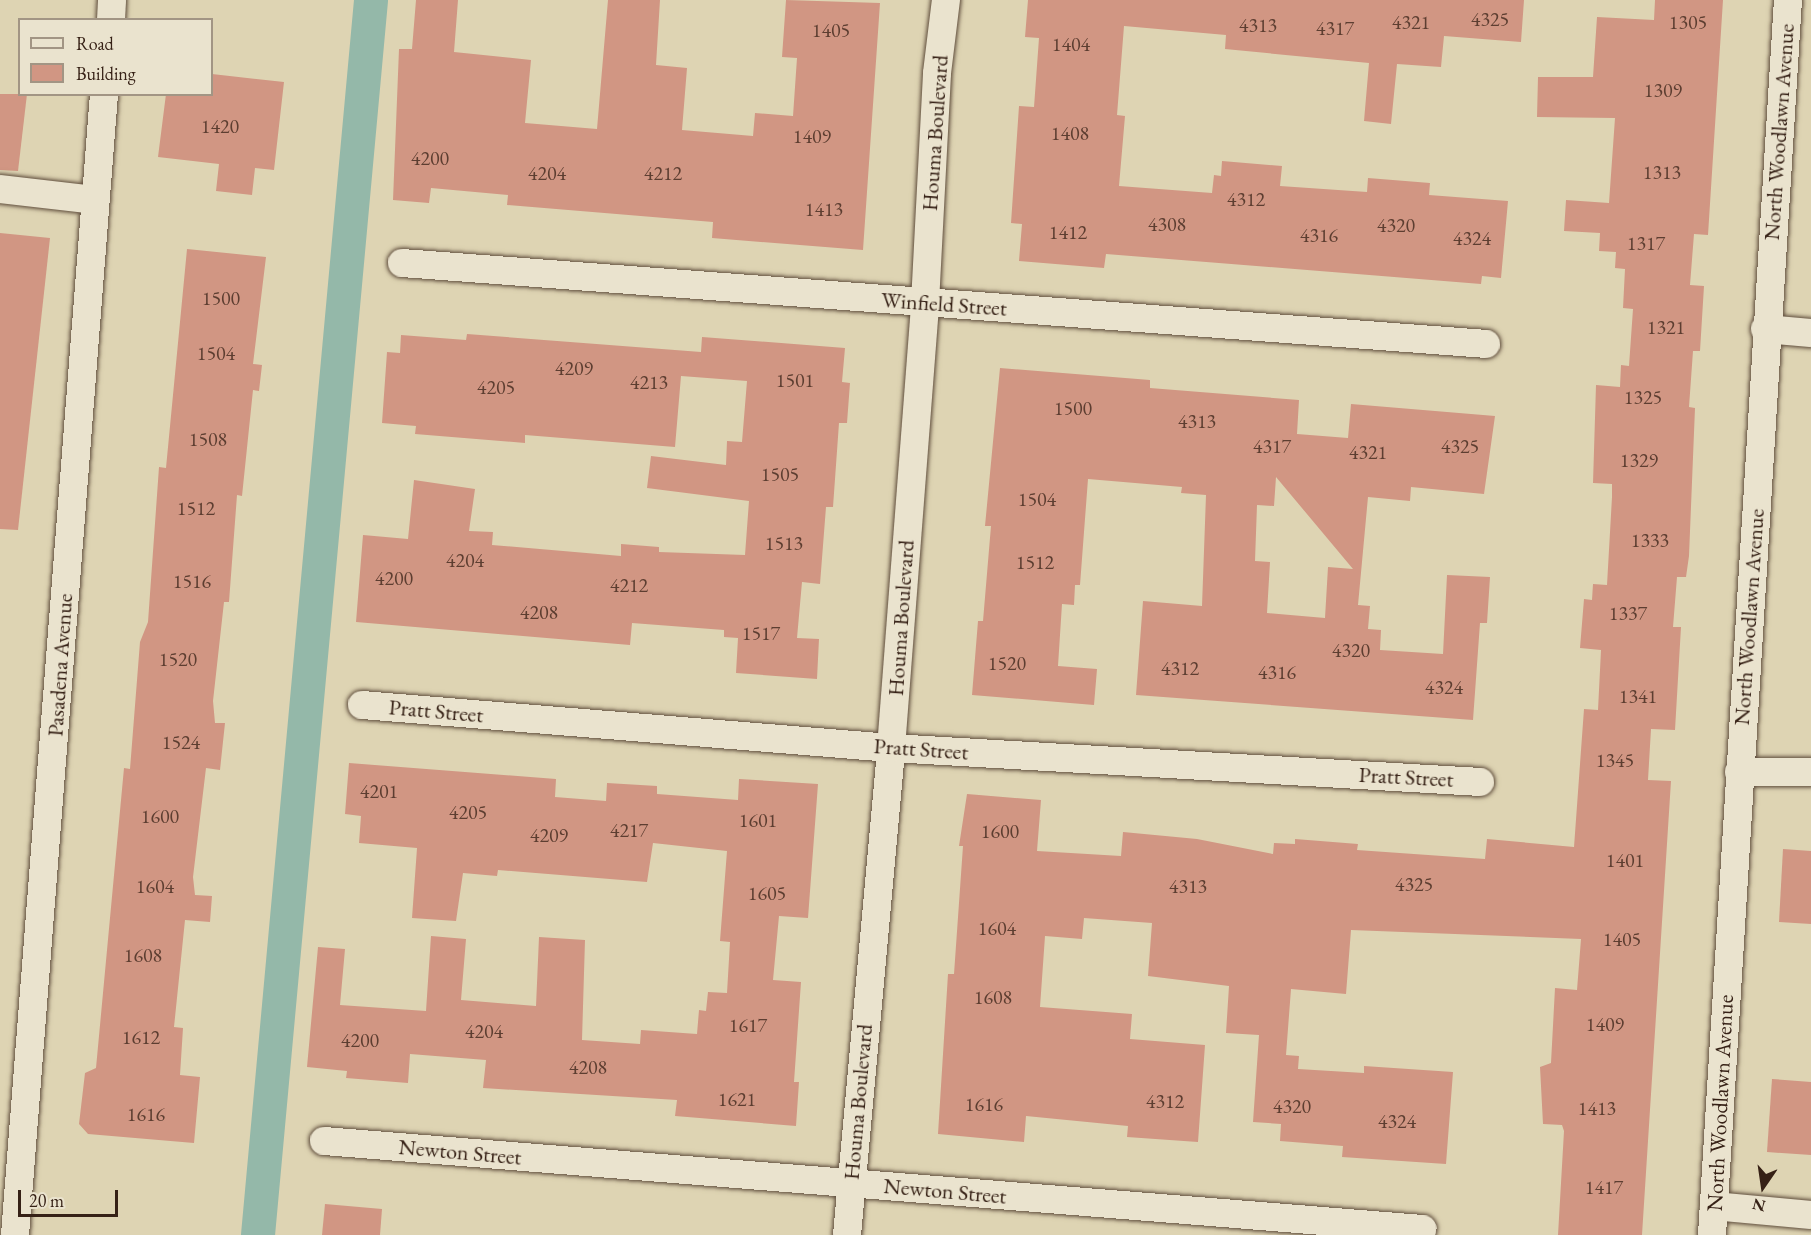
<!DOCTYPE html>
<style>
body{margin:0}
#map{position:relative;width:1811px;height:1235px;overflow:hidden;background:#ded4b3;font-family:"EB Garamond",serif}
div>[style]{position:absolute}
.canal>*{height:34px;margin:-17px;padding:0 17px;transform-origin:17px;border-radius:17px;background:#94b8a9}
.building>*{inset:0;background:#d19683}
.roads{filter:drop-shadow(0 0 2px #604e3d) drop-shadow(0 0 2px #604e3d)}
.minor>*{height:28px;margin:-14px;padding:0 14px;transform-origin:14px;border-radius:14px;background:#eae3ce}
span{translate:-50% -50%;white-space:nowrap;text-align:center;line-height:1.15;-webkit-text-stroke:4.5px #eae3ce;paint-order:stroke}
.number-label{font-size:20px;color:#5d3e31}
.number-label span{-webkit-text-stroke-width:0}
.street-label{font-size:22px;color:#362116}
.legend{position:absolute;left:18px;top:18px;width:195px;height:78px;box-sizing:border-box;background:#eae3ce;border:2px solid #a29584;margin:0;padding:8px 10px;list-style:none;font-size:18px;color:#362116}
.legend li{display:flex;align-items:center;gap:12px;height:30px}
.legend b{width:30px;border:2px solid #a29584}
.north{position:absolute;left:1733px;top:1157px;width:60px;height:60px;-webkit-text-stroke:4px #eae3ce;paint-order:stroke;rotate:193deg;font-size:16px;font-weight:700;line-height:24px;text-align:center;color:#362116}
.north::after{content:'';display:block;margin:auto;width:21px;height:27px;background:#362116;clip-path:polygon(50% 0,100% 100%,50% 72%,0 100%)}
.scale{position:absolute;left:18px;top:1190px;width:100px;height:27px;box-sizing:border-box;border:3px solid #362116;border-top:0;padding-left:8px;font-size:18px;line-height:21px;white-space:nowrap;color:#362116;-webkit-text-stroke:4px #eae3ce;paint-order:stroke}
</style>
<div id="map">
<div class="canal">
<i style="left:258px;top:1235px;width:1240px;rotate:-84.77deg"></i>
</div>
<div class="building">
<i style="clip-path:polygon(416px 0,458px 0,454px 52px,531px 60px,525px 123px,597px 129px,608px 0,660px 0,656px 65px,687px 68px,682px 130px,753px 136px,755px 113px,793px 116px,797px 58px,782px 57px,786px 0,880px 3px,863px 250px,712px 238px,713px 222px,507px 205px,508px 195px,431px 188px,429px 203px,393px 200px,399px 49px,412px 49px)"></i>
<i style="clip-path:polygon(1028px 0,1524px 0,1521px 42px,1444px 36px,1441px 67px,1397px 64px,1391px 124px,1364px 121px,1369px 63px,1225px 49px,1226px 35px,1124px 26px,1117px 115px,1125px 116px,1119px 186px,1212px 193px,1214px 175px,1221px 176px,1222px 161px,1282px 166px,1280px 186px,1367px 192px,1368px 178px,1430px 183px,1429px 195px,1508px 201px,1501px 278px,1482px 276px,1481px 284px,1106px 254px,1104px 268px,1019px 261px,1022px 224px,1011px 223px,1019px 106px,1034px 107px,1039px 38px,1025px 37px)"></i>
<i style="clip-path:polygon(1655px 0,1723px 0,1708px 235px,1694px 234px,1690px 285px,1704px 286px,1700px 351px,1693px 351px,1689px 407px,1695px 408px,1689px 556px,1686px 577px,1677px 577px,1673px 627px,1681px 627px,1675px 730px,1651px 729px,1648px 780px,1671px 781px,1642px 1235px,1558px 1235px,1564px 1131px,1562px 1125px,1543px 1124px,1540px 1067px,1551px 1063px,1555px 988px,1577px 990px,1581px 939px,1351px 930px,1346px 994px,1291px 989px,1286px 1055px,1299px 1056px,1298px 1069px,1364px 1073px,1364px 1066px,1453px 1072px,1446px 1164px,1342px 1157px,1343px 1146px,1280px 1141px,1281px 1124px,1253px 1122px,1259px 1035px,1226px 1033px,1229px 986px,1148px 976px,1152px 923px,1084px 918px,1082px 939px,1045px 936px,1040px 1007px,1132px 1014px,1130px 1039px,1205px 1045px,1198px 1142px,1127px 1137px,1128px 1126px,1026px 1116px,1024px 1142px,938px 1134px,948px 974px,954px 974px,963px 846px,959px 846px,967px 794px,1041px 800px,1037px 851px,1121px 856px,1123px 832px,1197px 839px,1273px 854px,1274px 843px,1295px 844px,1295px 839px,1358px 844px,1357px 850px,1485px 859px,1487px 839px,1574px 847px,1584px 709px,1598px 710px,1601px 650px,1580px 648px,1584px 599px,1592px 600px,1593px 584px,1607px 585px,1612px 497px,1612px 484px,1593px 483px,1596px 385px,1620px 387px,1621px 365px,1629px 366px,1633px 309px,1623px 308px,1625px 269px,1615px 268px,1616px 252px,1599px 251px,1600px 233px,1564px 231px,1566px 200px,1609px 203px,1615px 118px,1537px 117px,1538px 77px,1593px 77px,1597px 17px,1654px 20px)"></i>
<i style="clip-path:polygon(212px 74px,284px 82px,274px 170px,255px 168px,252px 195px,216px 191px,219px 164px,158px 157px,166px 94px,212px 94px)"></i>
<i style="clip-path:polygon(0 94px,27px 94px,18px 171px,0 170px)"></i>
<i style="clip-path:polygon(0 233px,50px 238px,18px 530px,0 529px)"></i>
<i style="clip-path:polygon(187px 249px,266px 257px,253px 364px,262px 365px,259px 391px,253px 390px,242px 496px,237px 495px,229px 602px,224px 602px,213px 701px,215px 723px,225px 723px,220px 770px,206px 768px,193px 877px,195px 895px,212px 896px,210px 922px,185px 920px,174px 1027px,183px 1028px,180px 1075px,200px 1077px,194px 1143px,88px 1134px,79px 1124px,85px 1073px,96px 1068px,124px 768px,130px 769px,140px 642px,148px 622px,159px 467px,166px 468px)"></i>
<i style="clip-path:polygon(467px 334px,701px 352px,702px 337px,845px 348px,842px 382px,850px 383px,847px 423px,839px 423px,833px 507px,826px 507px,820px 584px,802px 582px,797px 638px,819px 639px,817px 679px,736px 673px,738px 638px,724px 637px,724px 630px,632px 623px,630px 645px,356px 622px,363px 535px,408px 539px,414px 480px,475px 489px,469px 531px,493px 532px,492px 545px,621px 556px,621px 544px,659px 547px,659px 552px,745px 555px,749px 501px,647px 488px,651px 456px,726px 465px,727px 441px,742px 442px,747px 381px,681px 376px,675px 447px,525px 435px,525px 443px,415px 434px,416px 426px,382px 423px,387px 352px,400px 353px,401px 335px,466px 340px)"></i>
<i style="clip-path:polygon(evenodd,1000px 368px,1150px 380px,1150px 388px,1299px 400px,1297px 434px,1348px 438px,1351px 404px,1495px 416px,1484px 494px,1411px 487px,1410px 501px,1368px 497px,1358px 605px,1370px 606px,1368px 629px,1381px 630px,1380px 650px,1443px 654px,1447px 575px,1490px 577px,1487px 623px,1480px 623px,1473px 720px,1136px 695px,1143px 601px,1202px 606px,1206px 495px,1181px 493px,1182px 487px,1088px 479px,1080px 585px,1075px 585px,1074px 605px,1062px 604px,1058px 666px,1097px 669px,1094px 705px,972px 695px,978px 621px,983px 621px,991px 526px,985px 526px,1000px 368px,1276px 477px,1353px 569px,1328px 567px,1325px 618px,1267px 613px,1270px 562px,1255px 561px,1257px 505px,1274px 506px,1276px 477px)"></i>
<i style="clip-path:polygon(349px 763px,556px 779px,555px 797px,606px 801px,607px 783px,657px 786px,657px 794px,738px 800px,739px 779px,818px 784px,808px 918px,779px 916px,773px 980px,801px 982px,794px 1082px,799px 1082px,796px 1126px,675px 1116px,677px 1100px,483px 1088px,486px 1060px,410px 1054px,408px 1083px,346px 1078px,347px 1071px,307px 1067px,318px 947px,345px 949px,340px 1005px,426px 1011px,431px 936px,466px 939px,461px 1000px,536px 1006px,539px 937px,585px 940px,582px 1040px,640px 1044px,641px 1030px,697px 1034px,699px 1010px,706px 1011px,708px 992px,727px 993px,730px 942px,720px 941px,727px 851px,653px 843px,647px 882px,498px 870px,497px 876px,463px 873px,456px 921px,412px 918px,417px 848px,359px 843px,361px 816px,345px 814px)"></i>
<i style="clip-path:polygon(1783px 849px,1811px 851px,1811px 924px,1779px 922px)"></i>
<i style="clip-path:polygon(1772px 1079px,1811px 1082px,1811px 1155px,1767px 1152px)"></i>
<i style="clip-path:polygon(325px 1204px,382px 1209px,380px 1235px,322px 1235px)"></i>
</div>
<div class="roads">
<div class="minor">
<i style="left:111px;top:20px;width:20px;rotate:-87deg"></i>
<i style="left:0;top:189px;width:96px;rotate:6.6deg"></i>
<i style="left:402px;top:263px;width:1087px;rotate:4.27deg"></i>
<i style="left:1765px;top:329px;width:46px;rotate:5deg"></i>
<i style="left:362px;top:705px;width:531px;rotate:4.65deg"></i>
<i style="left:891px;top:748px;width:590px;rotate:3.3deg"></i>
<i style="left:1739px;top:772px;width:72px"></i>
<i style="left:324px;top:1141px;width:1102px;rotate:4.58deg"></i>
<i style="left:1714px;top:1206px;width:97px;rotate:5.3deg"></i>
<i style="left:15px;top:1235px;width:1144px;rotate:-85.54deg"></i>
<i style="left:847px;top:1235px;width:489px;rotate:-84.8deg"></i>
<i style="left:891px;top:748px;width:446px;rotate:-85.6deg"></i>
<i style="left:925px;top:303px;width:230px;rotate:-87deg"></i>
<i style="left:937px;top:73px;width:74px;rotate:-83deg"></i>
<i style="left:1712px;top:1235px;width:1237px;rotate:-86.48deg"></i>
</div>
</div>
<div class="number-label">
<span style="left:1490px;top:19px">4325</span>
<span style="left:1411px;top:22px">4321</span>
<span style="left:1688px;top:22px">1305</span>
<span style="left:1258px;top:25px">4313</span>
<span style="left:1335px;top:28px">4317</span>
<span style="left:831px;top:30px">1405</span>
<span style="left:1071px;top:44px">1404</span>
<span style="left:1663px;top:90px">1309</span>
<span style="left:220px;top:126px">1420</span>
<span style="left:1070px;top:133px">1408</span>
<span style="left:812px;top:136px">1409</span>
<span style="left:430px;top:158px">4200</span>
<span style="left:1662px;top:172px">1313</span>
<span style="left:547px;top:173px">4204</span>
<span style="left:663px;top:173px">4212</span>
<span style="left:1246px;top:199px">4312</span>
<span style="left:824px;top:209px">1413</span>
<span style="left:1167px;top:224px">4308</span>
<span style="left:1396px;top:225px">4320</span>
<span style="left:1068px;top:232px">1412</span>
<span style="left:1319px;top:235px">4316</span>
<span style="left:1472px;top:238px">4324</span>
<span style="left:1646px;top:243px">1317</span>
<span style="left:221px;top:298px">1500</span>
<span style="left:1666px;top:327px">1321</span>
<span style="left:216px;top:353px">1504</span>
<span style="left:574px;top:368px">4209</span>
<span style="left:795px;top:380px">1501</span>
<span style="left:649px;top:382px">4213</span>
<span style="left:496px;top:387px">4205</span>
<span style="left:1643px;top:397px">1325</span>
<span style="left:1073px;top:408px">1500</span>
<span style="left:1197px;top:421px">4313</span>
<span style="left:208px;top:439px">1508</span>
<span style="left:1272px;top:446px">4317</span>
<span style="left:1460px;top:446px">4325</span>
<span style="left:1368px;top:452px">4321</span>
<span style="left:1639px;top:460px">1329</span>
<span style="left:780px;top:474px">1505</span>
<span style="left:1037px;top:499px">1504</span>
<span style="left:196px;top:508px">1512</span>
<span style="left:1650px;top:540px">1333</span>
<span style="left:784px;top:543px">1513</span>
<span style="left:465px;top:560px">4204</span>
<span style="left:1035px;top:562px">1512</span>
<span style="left:394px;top:578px">4200</span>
<span style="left:192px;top:581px">1516</span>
<span style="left:629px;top:585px">4212</span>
<span style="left:539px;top:612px">4208</span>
<span style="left:1628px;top:613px">1337</span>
<span style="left:761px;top:633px">1517</span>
<span style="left:1351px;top:650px">4320</span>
<span style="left:178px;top:659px">1520</span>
<span style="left:1007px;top:663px">1520</span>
<span style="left:1180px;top:668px">4312</span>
<span style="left:1277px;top:672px">4316</span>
<span style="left:1444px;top:687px">4324</span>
<span style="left:1638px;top:696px">1341</span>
<span style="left:181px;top:742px">1524</span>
<span style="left:1615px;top:760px">1345</span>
<span style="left:379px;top:791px">4201</span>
<span style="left:468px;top:812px">4205</span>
<span style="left:160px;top:816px">1600</span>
<span style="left:758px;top:820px">1601</span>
<span style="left:629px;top:830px">4217</span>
<span style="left:1000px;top:831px">1600</span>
<span style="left:549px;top:835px">4209</span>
<span style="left:1625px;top:860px">1401</span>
<span style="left:1414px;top:884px">4325</span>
<span style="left:155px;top:886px">1604</span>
<span style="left:1188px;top:886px">4313</span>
<span style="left:767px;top:893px">1605</span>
<span style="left:997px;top:928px">1604</span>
<span style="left:1622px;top:939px">1405</span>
<span style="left:143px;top:955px">1608</span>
<span style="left:993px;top:997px">1608</span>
<span style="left:1605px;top:1024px">1409</span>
<span style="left:748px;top:1025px">1617</span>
<span style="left:484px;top:1031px">4204</span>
<span style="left:141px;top:1037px">1612</span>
<span style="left:360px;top:1040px">4200</span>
<span style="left:588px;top:1067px">4208</span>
<span style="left:737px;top:1099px">1621</span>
<span style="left:1165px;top:1101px">4312</span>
<span style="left:984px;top:1104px">1616</span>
<span style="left:1292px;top:1106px">4320</span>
<span style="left:1597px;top:1108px">1413</span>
<span style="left:146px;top:1114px">1616</span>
<span style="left:1397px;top:1121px">4324</span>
<span style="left:1604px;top:1187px">1417</span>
</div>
<div class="street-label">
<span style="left:1779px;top:132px;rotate:-86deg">North Woodlawn Avenue</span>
<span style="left:935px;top:133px;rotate:-86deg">Houma Boulevard</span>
<span style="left:944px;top:304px;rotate:4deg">Winfield Street</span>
<span style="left:1749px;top:617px;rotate:-86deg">North Woodlawn Avenue</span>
<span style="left:901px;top:618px;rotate:-86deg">Houma Boulevard</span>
<span style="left:60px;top:665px;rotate:-86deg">Pasadena Avenue</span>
<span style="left:436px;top:711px;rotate:5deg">Pratt Street</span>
<span style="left:921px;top:749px;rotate:4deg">Pratt Street</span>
<span style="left:1406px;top:777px;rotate:3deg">Pratt Street</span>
<span style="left:858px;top:1102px;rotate:-85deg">Houma Boulevard</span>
<span style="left:1720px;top:1103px;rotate:-87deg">North Woodlawn Avenue</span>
<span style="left:460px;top:1152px;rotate:5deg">Newton Street</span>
<span style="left:945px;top:1191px;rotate:5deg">Newton Street</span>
</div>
<ul class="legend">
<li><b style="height:8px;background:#eae3ce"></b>Road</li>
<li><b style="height:16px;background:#d19683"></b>Building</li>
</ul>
<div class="north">N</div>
<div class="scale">20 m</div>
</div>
